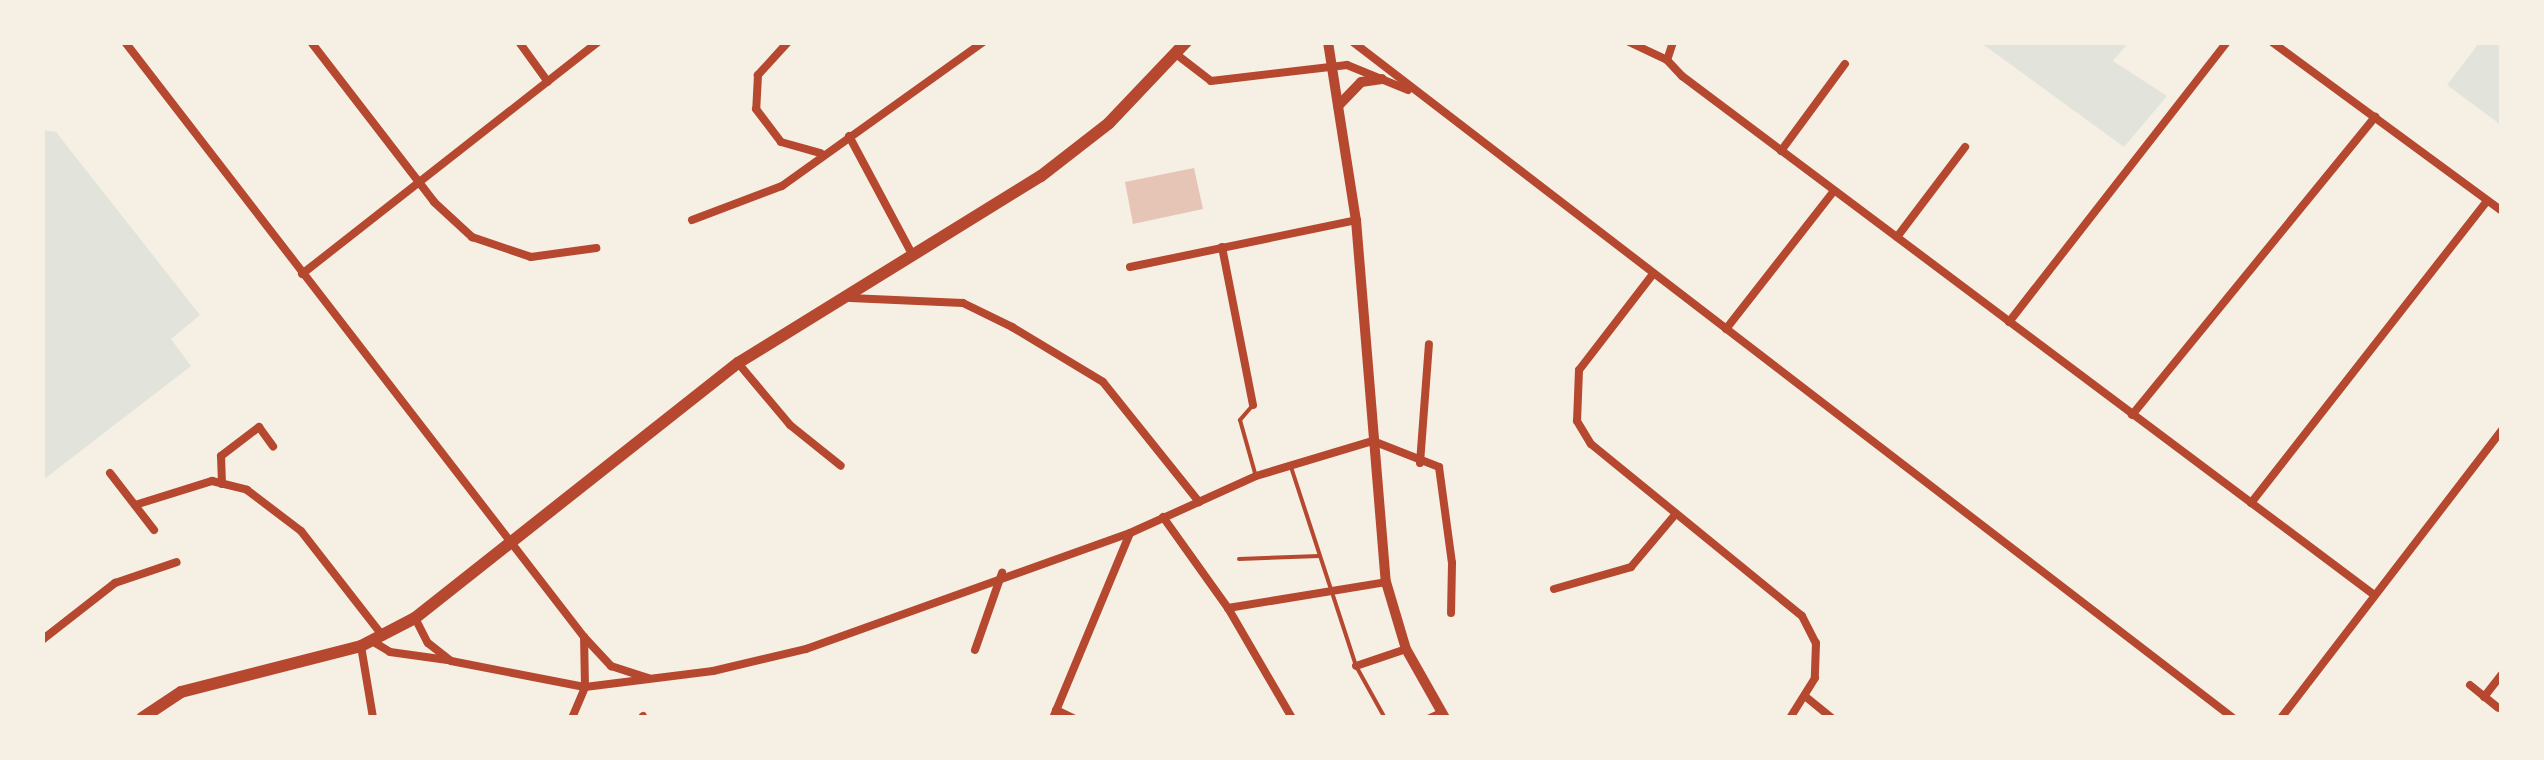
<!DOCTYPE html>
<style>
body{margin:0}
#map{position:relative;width:2544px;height:760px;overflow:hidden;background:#f6efe4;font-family:Inter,sans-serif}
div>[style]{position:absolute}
.green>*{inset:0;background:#e2e4dc}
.building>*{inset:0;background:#e6c5b7}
.service>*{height:4px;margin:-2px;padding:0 2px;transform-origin:2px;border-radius:2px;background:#b5482f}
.minor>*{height:8px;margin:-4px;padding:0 4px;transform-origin:4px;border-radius:4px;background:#b5482f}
.tertiary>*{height:10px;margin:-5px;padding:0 5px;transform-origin:5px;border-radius:5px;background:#b5482f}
.primary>*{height:12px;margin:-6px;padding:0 6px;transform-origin:6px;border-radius:6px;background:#b5482f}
span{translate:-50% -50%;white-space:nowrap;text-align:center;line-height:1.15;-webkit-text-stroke:8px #f6efe4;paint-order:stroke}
.frame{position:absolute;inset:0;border:45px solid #f6efe4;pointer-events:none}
</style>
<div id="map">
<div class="green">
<i style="clip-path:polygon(1981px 43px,2128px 43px,2113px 61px,2167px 96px,2124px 147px)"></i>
<i style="clip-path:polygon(2479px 43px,2501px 43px,2501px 125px,2447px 85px)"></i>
<i style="clip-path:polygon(43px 130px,56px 132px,200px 315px,171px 339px,191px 366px,43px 480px)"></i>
</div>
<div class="building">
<i style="clip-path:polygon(1194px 168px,1203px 209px,1133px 224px,1125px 182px)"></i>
</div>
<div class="service">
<i style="left:1253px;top:405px;width:20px;rotate:131deg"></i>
<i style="left:1240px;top:420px;width:55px;rotate:74.2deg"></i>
<i style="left:1291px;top:467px;width:209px;rotate:71.9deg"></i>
<i style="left:1356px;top:666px;width:60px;rotate:60.9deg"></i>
<i style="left:1239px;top:559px;width:80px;rotate:-2.1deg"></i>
<i style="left:1425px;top:718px;width:17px;rotate:-24deg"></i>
</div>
<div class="minor">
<i style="left:125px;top:42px;width:751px;rotate:52.35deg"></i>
<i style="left:584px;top:637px;width:40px;rotate:47deg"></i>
<i style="left:611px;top:666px;width:40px;rotate:18deg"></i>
<i style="left:311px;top:42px;width:202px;rotate:52.4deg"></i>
<i style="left:434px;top:202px;width:52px;rotate:42.6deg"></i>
<i style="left:472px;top:237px;width:62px;rotate:18.7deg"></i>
<i style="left:531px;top:257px;width:66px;rotate:-7.9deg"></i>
<i style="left:519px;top:42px;width:49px;rotate:54.1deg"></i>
<i style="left:788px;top:42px;width:45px;rotate:132.3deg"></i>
<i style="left:758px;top:75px;width:34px;rotate:93deg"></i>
<i style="left:756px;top:109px;width:41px;rotate:52.9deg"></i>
<i style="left:781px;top:142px;width:41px;rotate:15.8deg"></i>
<i style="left:1353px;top:42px;width:1110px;rotate:37.53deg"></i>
<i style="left:1629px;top:42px;width:42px;rotate:25.3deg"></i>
<i style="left:1673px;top:42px;width:19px;rotate:108deg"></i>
<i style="left:1667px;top:60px;width:22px;rotate:47deg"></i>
<i style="left:1682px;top:76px;width:864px;rotate:36.86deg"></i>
<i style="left:2272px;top:42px;width:285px;rotate:36.3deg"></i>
<i style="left:1176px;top:54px;width:44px;rotate:37.6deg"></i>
<i style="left:1211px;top:81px;width:137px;rotate:-6.7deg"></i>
<i style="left:1347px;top:65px;width:66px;rotate:22.3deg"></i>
<i style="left:849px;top:136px;width:136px;rotate:61.9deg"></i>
<i style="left:1781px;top:151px;width:108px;rotate:-53.7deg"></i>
<i style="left:692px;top:220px;width:96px;rotate:-20.7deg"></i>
<i style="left:782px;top:186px;width:247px;rotate:-35.6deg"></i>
<i style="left:1897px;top:237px;width:113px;rotate:-52.9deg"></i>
<i style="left:1222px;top:247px;width:161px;rotate:78.9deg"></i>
<i style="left:1130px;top:267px;width:231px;rotate:-11.7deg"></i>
<i style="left:302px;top:274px;width:376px;rotate:-38.1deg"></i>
<i style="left:1653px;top:274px;width:121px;rotate:127.6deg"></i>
<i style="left:1579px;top:370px;width:51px;rotate:92.2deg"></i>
<i style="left:1577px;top:421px;width:27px;rotate:59deg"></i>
<i style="left:1591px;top:444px;width:272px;rotate:39.2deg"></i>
<i style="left:1802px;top:616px;width:30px;rotate:63deg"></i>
<i style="left:1816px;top:643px;width:35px;rotate:92deg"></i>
<i style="left:1815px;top:678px;width:47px;rotate:122deg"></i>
<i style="left:850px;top:298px;width:113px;rotate:2.5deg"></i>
<i style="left:963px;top:303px;width:55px;rotate:26.1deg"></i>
<i style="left:1012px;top:327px;width:106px;rotate:31.1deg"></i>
<i style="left:1103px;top:382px;width:154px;rotate:51.3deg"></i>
<i style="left:2009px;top:322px;width:355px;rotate:-52.1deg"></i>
<i style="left:1726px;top:329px;width:175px;rotate:-52deg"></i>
<i style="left:738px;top:363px;width:81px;rotate:50deg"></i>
<i style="left:790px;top:425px;width:65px;rotate:38.8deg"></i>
<i style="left:2132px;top:415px;width:385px;rotate:-50.8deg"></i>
<i style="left:1420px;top:463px;width:119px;rotate:-85.7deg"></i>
<i style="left:110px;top:473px;width:72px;rotate:52.3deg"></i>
<i style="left:222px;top:484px;width:28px;rotate:-92deg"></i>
<i style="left:221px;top:456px;width:48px;rotate:-37.3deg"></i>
<i style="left:259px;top:427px;width:24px;rotate:54deg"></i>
<i style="left:2251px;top:503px;width:383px;rotate:-52deg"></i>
<i style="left:135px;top:505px;width:81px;rotate:-17.3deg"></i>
<i style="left:212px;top:481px;width:36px;rotate:14deg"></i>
<i style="left:247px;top:490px;width:68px;rotate:37.2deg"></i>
<i style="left:301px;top:531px;width:132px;rotate:52.1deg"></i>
<i style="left:1163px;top:517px;width:112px;rotate:54.5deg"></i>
<i style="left:1228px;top:608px;width:127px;rotate:59.8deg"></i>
<i style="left:1554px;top:589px;width:80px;rotate:-15.9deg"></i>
<i style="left:1631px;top:567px;width:67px;rotate:-49.9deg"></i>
<i style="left:1228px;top:608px;width:160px;rotate:-9.3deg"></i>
<i style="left:415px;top:618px;width:28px;rotate:63deg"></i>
<i style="left:428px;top:643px;width:29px;rotate:38deg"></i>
<i style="left:451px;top:661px;width:136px;rotate:11deg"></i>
<i style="left:585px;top:687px;width:129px;rotate:-7.1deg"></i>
<i style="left:713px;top:671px;width:96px;rotate:-13.3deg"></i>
<i style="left:806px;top:649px;width:344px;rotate:-19.7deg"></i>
<i style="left:1130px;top:533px;width:138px;rotate:-24.3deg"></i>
<i style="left:1256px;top:476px;width:122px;rotate:-16.7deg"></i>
<i style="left:1373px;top:441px;width:71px;rotate:21.5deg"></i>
<i style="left:1439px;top:467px;width:97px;rotate:82.3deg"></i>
<i style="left:1452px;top:563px;width:50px;rotate:91.1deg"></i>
<i style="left:42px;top:640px;width:93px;rotate:-38deg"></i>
<i style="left:115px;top:583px;width:65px;rotate:-18.7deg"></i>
<i style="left:372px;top:641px;width:21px;rotate:31deg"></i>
<i style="left:390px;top:652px;width:58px;rotate:8deg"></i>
<i style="left:361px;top:646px;width:73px;rotate:80.5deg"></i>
<i style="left:975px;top:650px;width:82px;rotate:-70.7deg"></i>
<i style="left:1356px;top:666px;width:53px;rotate:-18.8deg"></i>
<i style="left:2470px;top:685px;width:36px;rotate:39deg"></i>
<i style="left:1806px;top:697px;width:33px;rotate:39deg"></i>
<i style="left:2484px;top:697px;width:29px;rotate:-52deg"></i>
<i style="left:1056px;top:710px;width:19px;rotate:25deg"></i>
<i style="left:643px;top:716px;width:2px;rotate:63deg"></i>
<i style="left:572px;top:718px;width:34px;rotate:-67deg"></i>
<i style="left:585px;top:687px;width:50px;rotate:-91.1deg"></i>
<i style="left:1053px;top:718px;width:200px;rotate:-67.4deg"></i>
<i style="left:2281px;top:718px;width:363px;rotate:-52.5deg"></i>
</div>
<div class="tertiary">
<i style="left:1328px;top:42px;width:180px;rotate:81.1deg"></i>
<i style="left:1356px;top:220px;width:363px;rotate:85.3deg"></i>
<i style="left:1386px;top:582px;width:70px;rotate:73.4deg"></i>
<i style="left:1406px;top:649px;width:79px;rotate:60.5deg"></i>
<i style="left:1338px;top:106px;width:33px;rotate:-46deg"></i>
<i style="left:1361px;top:82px;width:21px;rotate:-8deg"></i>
</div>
<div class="primary">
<i style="left:142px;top:718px;width:47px;rotate:-33.7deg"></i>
<i style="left:181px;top:692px;width:186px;rotate:-14.3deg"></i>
<i style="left:361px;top:646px;width:61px;rotate:-27.4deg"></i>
<i style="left:415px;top:618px;width:412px;rotate:-38.3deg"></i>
<i style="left:738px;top:363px;width:356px;rotate:-31.7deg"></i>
<i style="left:1041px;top:176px;width:86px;rotate:-37.9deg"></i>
<i style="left:1109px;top:123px;width:112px;rotate:-46.5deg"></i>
</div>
<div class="frame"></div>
</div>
